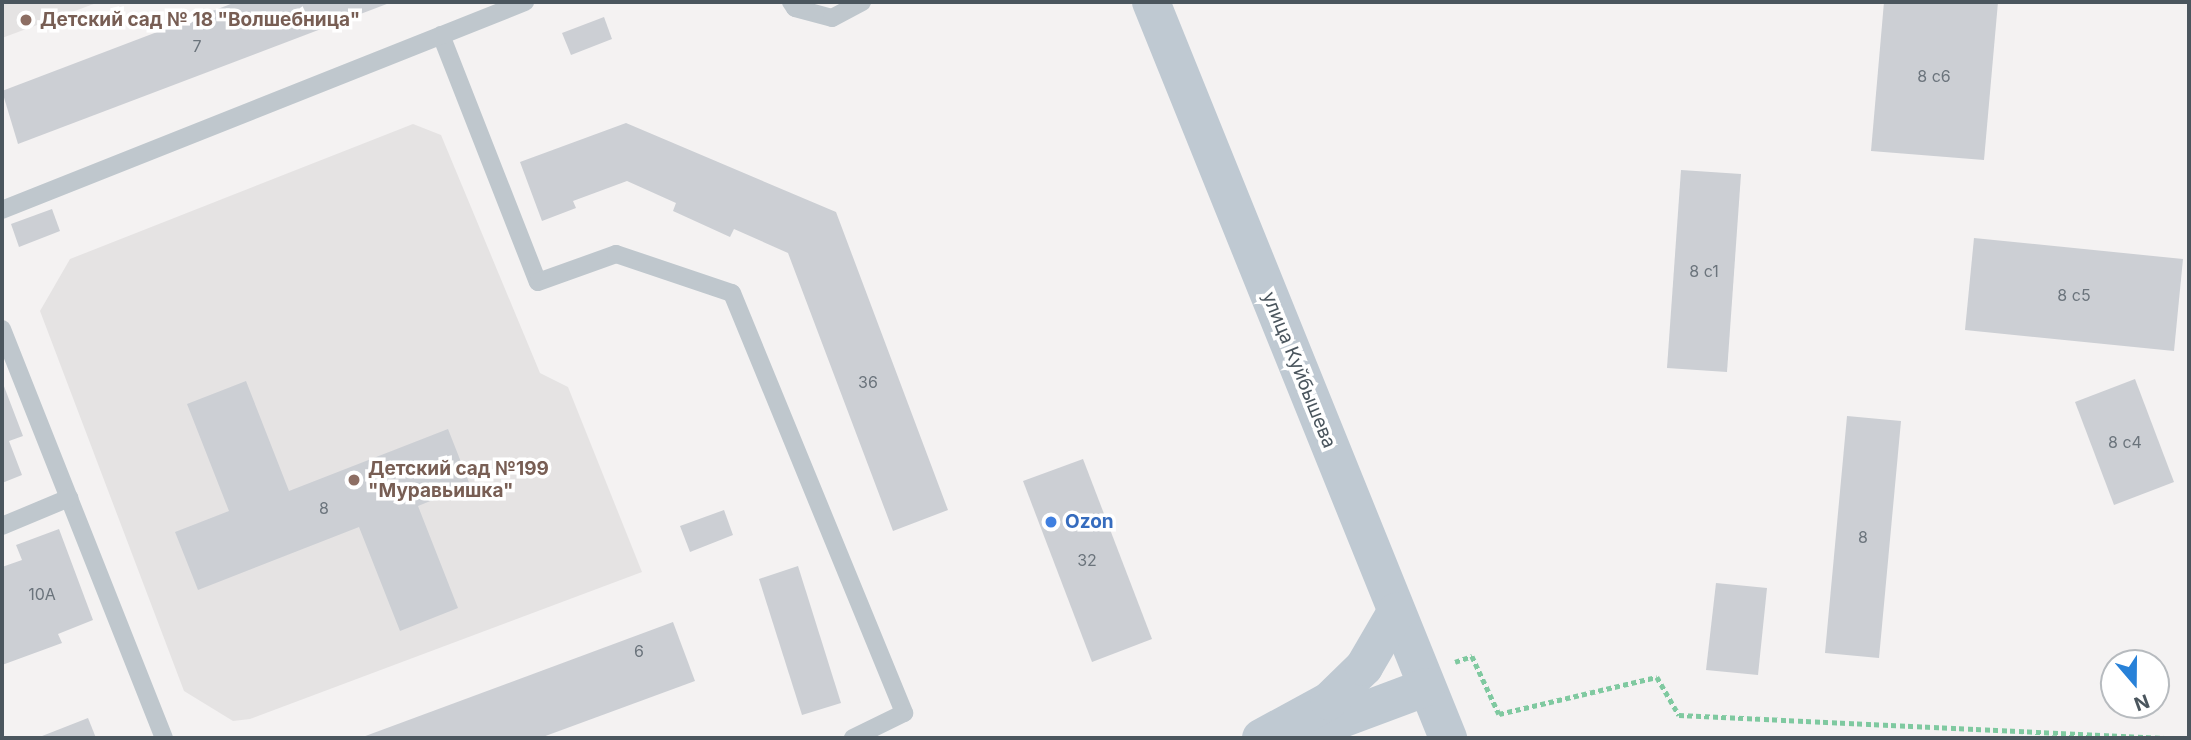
<!DOCTYPE html>
<meta charset="utf-8">
<style>
body{margin:0}
#map{position:relative;width:2191px;height:740px;overflow:hidden;background:#f4f2f2;font-family:Inter,sans-serif}
div>[style]{position:absolute}
.education>*{inset:0;background:#e5e3e3}
.building>*{inset:0;background:#cccfd4}
.path>*{height:4.5px;margin-top:-2.25px;transform-origin:0;background:repeating-linear-gradient(90deg,#7fc9a0 0 5px,transparent 0 8.5px)}
.lane>*{height:18px;margin:-9px;padding:0 9px;transform-origin:9px;border-radius:9px;background:#bfc7cd}
.secondary>*{height:38px;margin:-19px;padding:0 19px;transform-origin:19px;border-radius:19px;background:#bfc9d2}
.dots>*{width:19px;height:19px;translate:-50% -50%;box-sizing:border-box;border:4px solid #fff;border-radius:50%}
span{translate:-50% -50%;white-space:nowrap;text-align:center;line-height:1.15;-webkit-text-stroke:7px #fff;paint-order:stroke}
.number-label{font-size:16px;color:#6b747c}
.number-label span{-webkit-text-stroke-width:0}
.education-label{font-size:19px;color:#785e54;font-weight:700}
.left{translate:0 -50%;text-align:left}
.street-label{font-size:19px;color:#4b565e}
.shop-label{font-size:19px;color:#366cbe;font-weight:700}
.frame{position:absolute;inset:0;border:4px solid #4b565e;pointer-events:none}
.north{position:absolute;left:2100px;top:649px;width:70px;height:70px;box-sizing:border-box;background:#fff;border:2px solid #b7bbbf;border-radius:50%;rotate:160deg;font-size:19px;font-weight:700;line-height:28px;text-align:center;color:#4b565e}
.north::after{content:'';display:block;margin:auto;width:24px;height:32px;background:#2881d8;clip-path:polygon(50% 0,100% 100%,50% 72%,0 100%)}
</style>
<div id="map">
<div class="education">
<i style="clip-path:polygon(2px 2px,99px 2px,2px 38px)"></i>
<i style="clip-path:polygon(413px 124px,441px 135px,540px 373px,568px 387px,642px 572px,250px 719px,233px 721px,184px 691px,40px 311px,70px 259px)"></i>
</div>
<div class="building">
<i style="clip-path:polygon(236px 2px,392px 2px,18px 144px,2px 91px)"></i>
<i style="clip-path:polygon(1884px 2px,1998px 2px,1984px 160px,1871px 151px)"></i>
<i style="clip-path:polygon(604px 17px,612px 39px,571px 55px,562px 33px)"></i>
<i style="clip-path:polygon(626px 123px,836px 212px,948px 510px,893px 531px,788px 253px,734px 229px,730px 237px,673px 211px,676px 203px,627px 181px,573px 201px,576px 208px,542px 221px,520px 162px)"></i>
<i style="clip-path:polygon(1681px 170px,1741px 174px,1727px 372px,1667px 368px)"></i>
<i style="clip-path:polygon(52px 209px,60px 231px,19px 247px,11px 224px)"></i>
<i style="clip-path:polygon(1974px 238px,2183px 259px,2174px 351px,1965px 330px)"></i>
<i style="clip-path:polygon(2135px 379px,2174px 482px,2114px 505px,2075px 402px)"></i>
<i style="clip-path:polygon(2px 381px,23px 436px,9px 441px,22px 475px,2px 483px)"></i>
<i style="clip-path:polygon(246px 381px,289px 491px,448px 429px,470px 485px,418px 506px,458px 608px,400px 631px,359px 527px,198px 590px,175px 532px,229px 511px,187px 404px)"></i>
<i style="clip-path:polygon(1847px 416px,1901px 421px,1879px 658px,1825px 653px)"></i>
<i style="clip-path:polygon(1083px 459px,1152px 639px,1092px 662px,1023px 481px)"></i>
<i style="clip-path:polygon(724px 510px,733px 535px,690px 552px,680px 526px)"></i>
<i style="clip-path:polygon(59px 529px,93px 620px,58px 634px,62px 643px,2px 665px,2px 567px,22px 560px,16px 545px)"></i>
<i style="clip-path:polygon(798px 566px,841px 703px,802px 715px,759px 579px)"></i>
<i style="clip-path:polygon(1716px 583px,1767px 588px,1758px 675px,1706px 670px)"></i>
<i style="clip-path:polygon(673px 622px,695px 681px,540px 738px,360px 738px)"></i>
<i style="clip-path:polygon(88px 718px,96px 738px,37px 738px)"></i>
</div>
<div class="path">
<i style="left:1455px;top:662px;width:18px;rotate:-19deg"></i>
<i style="left:1472px;top:656px;width:64px;rotate:65deg"></i>
<i style="left:1499px;top:714px;width:162px;rotate:-13.2deg"></i>
<i style="left:1657px;top:677px;width:44px;rotate:59.9deg"></i>
<i style="left:1679px;top:715px;width:497px;rotate:2.7deg"></i>
</div>
<div class="lane">
<i style="left:791px;top:2px;width:7px;rotate:56deg"></i>
<i style="left:795px;top:8px;width:38px;rotate:15deg"></i>
<i style="left:832px;top:18px;width:34px;rotate:-28deg"></i>
<i style="left:441px;top:35px;width:265px;rotate:68.6deg"></i>
<i style="left:538px;top:282px;width:83px;rotate:-19.7deg"></i>
<i style="left:616px;top:254px;width:122px;rotate:18.6deg"></i>
<i style="left:732px;top:293px;width:454px;rotate:67.7deg"></i>
<i style="left:904px;top:713px;width:57px;rotate:153.9deg"></i>
<i style="left:2px;top:210px;width:563px;rotate:-21.69deg"></i>
<i style="left:2px;top:329px;width:440px;rotate:68.4deg"></i>
<i style="left:2px;top:526px;width:73px;rotate:-22.7deg"></i>
</div>
<div class="secondary">
<i style="left:1151px;top:2px;width:794px;rotate:68.02deg"></i>
<i style="left:1304px;top:733px;width:131px;rotate:-20.5deg"></i>
<i style="left:1261px;top:738px;width:77px;rotate:-28.6deg"></i>
<i style="left:1329px;top:701px;width:49px;rotate:-44.2deg"></i>
<i style="left:1364px;top:667px;width:64px;rotate:-59.8deg"></i>
</div>
<div class="dots">
<i style="left:26px;top:20px;background:#8d6e63"></i>
<i style="left:354px;top:480px;background:#8d6e63"></i>
<i style="left:1051px;top:522px;background:#3f7fe0"></i>
</div>
<div class="number-label">
<span style="left:197px;top:46px">7</span>
<span style="left:1934px;top:76px">8 с6</span>
<span style="left:1704px;top:271px">8 с1</span>
<span style="left:2074px;top:295px">8 с5</span>
<span style="left:868px;top:382px">36</span>
<span style="left:2125px;top:442px">8 с4</span>
<span style="left:324px;top:508px">8</span>
<span style="left:1863px;top:537px">8</span>
<span style="left:1087px;top:560px">32</span>
<span style="left:42px;top:594px">10А</span>
<span style="left:639px;top:651px">6</span>
</div>
<div class="education-label">
<span class="left" style="left:40px;top:20px">Детский сад № 18 "Волшебница"</span>
<span class="left" style="left:368px;top:480px">Детский сад №199<br>"Муравьишка"</span>
</div>
<div class="street-label">
<span style="left:1299px;top:370px;rotate:68deg">улица Куйбышева</span>
</div>
<div class="shop-label">
<span class="left" style="left:1065px;top:522px">Ozon</span>
</div>
<div class="frame"></div>
<div class="north">N</div>
</div>
